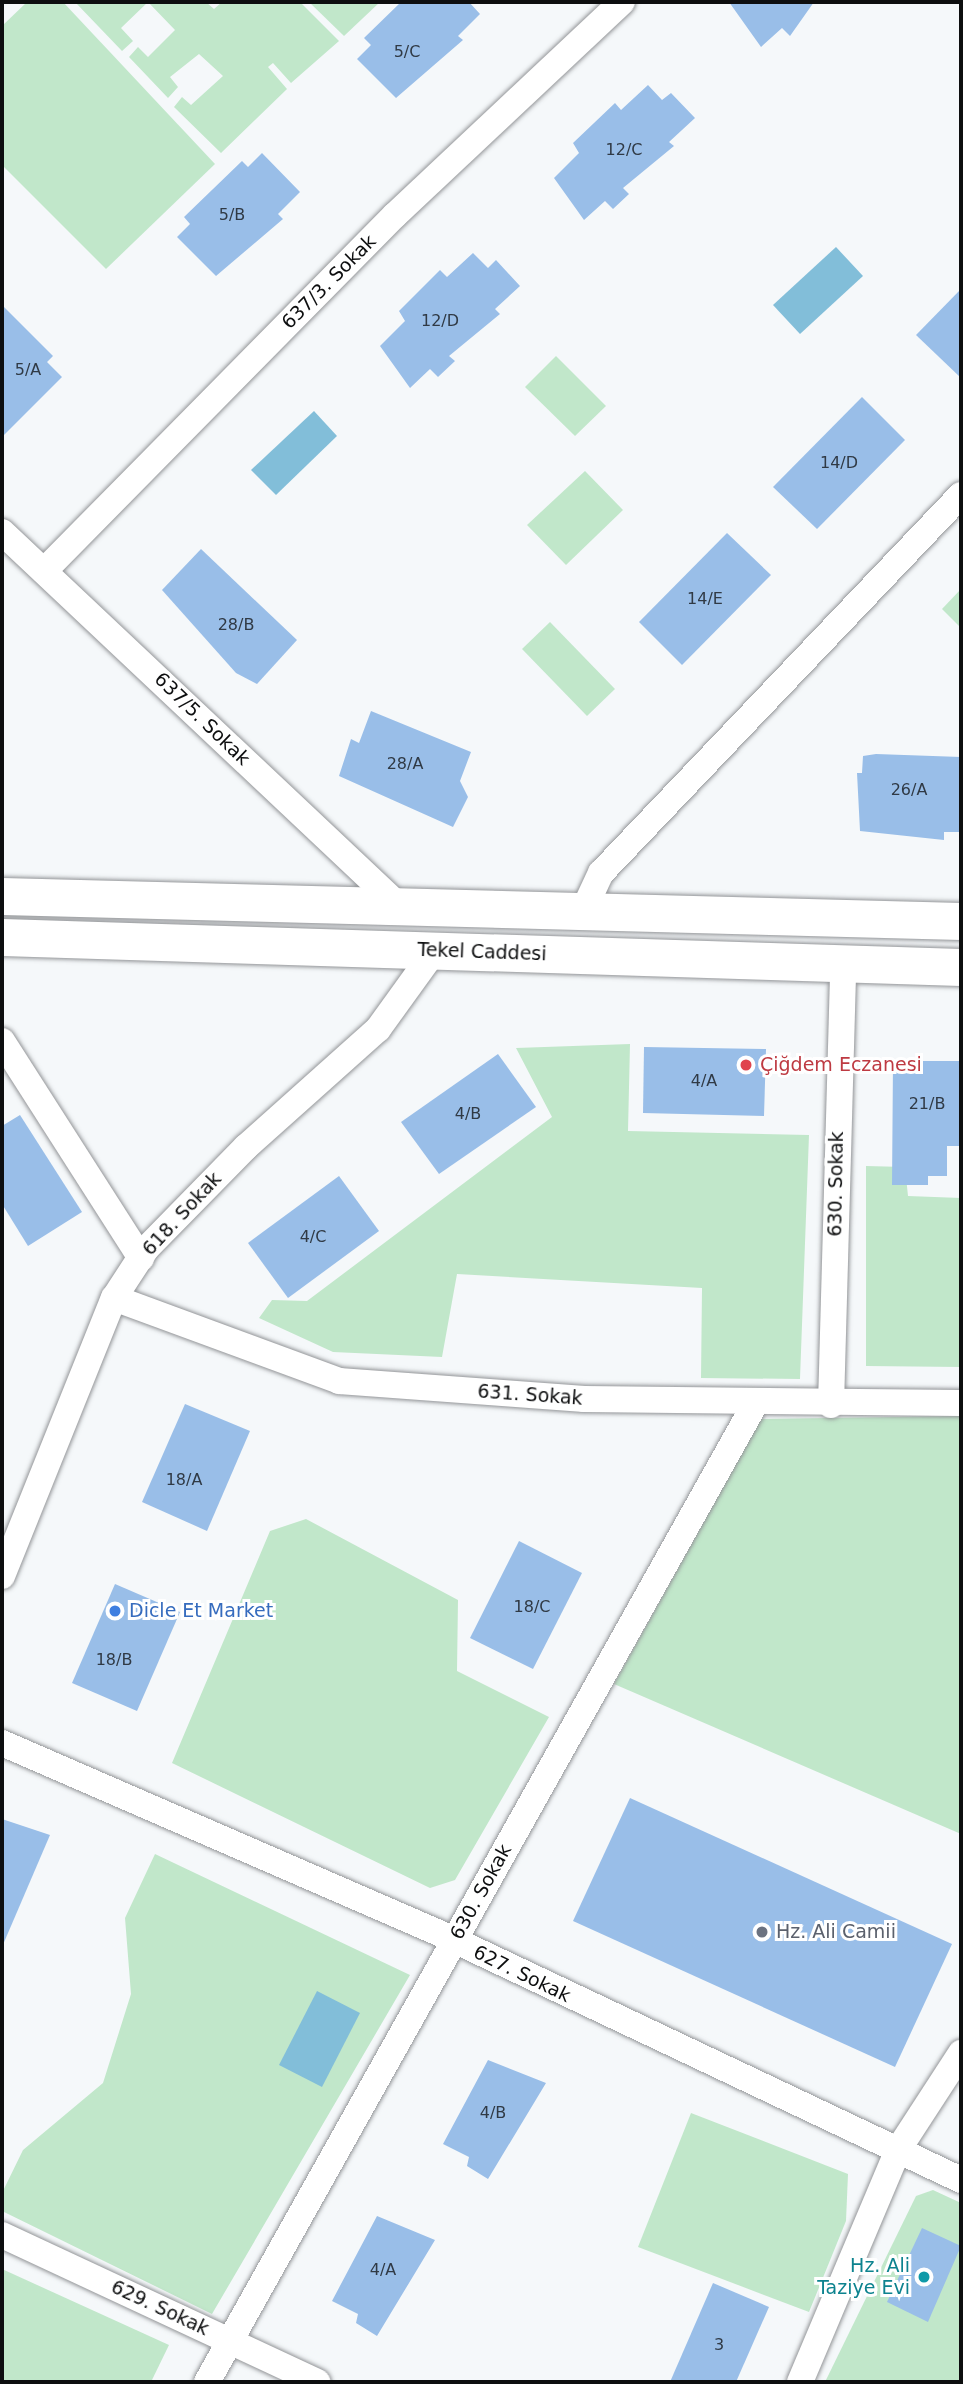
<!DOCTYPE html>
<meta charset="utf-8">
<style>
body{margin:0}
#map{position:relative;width:963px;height:2384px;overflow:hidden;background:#f5f8fa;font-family:"DejaVu Sans",sans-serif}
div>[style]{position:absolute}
.green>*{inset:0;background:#c1e7ca}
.water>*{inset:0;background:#82bed9}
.building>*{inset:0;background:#99bee8}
.roads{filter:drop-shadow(0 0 2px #939598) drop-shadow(0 0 2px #939598)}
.street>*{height:26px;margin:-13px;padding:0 13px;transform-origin:13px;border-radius:13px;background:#fff}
.secondary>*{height:37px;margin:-18.5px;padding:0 18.5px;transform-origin:18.5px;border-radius:18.5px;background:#fff}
.dots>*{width:19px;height:19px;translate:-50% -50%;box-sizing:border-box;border:4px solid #fff;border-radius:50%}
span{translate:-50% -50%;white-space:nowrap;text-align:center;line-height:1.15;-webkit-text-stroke:6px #fff;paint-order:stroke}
.number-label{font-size:16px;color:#303a45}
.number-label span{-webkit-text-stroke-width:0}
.street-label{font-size:19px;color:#0d0e0f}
.health-label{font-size:19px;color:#be3a42}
.left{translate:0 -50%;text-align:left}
.shop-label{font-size:19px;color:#366cbe}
.worship-label{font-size:19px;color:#5b616d}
.culture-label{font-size:19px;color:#0d838f}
.right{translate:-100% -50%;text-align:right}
.frame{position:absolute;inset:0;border:4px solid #0d0e0f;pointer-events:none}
</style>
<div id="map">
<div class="green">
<i style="clip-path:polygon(27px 2px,63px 2px,215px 164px,106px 269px,2px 165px,2px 26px)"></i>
<i style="clip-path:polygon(75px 2px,206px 2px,214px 9px,222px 2px,300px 2px,339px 41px,291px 83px,273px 63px,268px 67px,287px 89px,221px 153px,174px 107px,182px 97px,191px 105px,223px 76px,199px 54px,170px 77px,178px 87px,168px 98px,129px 57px,138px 47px,148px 57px,175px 30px,148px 2px,121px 28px,133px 41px,122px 51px)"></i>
<i style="clip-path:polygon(309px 2px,380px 2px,344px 36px)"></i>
<i style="clip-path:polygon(556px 356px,606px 406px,575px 436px,525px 387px)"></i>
<i style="clip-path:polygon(585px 471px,623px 510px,566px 565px,527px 525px)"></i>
<i style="clip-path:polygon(961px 589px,961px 628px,942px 609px)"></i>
<i style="clip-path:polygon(550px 622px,615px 689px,587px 716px,522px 649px)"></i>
<i style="clip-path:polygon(630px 1044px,628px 1131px,809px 1135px,800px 1379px,701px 1378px,702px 1288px,457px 1274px,442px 1357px,333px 1352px,259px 1318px,272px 1300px,307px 1301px,552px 1117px,516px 1048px)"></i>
<i style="clip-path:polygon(866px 1166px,905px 1167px,908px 1196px,961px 1198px,961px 1367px,866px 1366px)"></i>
<i style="clip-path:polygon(961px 1416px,961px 1834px,614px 1684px,761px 1419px)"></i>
<i style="clip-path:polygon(306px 1519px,458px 1600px,457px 1671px,549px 1717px,455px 1880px,430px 1888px,172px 1763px,270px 1531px)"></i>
<i style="clip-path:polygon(155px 1854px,410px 1975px,212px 2314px,2px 2211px,2px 2193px,23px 2150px,103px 2083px,131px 1994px,125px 1918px)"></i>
<i style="clip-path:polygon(691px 2113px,848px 2174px,846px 2221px,809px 2312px,638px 2247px)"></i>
<i style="clip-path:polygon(933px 2190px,961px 2203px,961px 2382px,825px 2382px,916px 2196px)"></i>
<i style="clip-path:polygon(2px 2269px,169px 2345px,151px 2382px,2px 2382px)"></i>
</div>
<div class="water">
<i style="clip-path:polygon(836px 247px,863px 276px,800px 334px,773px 305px)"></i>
<i style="clip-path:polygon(314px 411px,337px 436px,276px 495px,251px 470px)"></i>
<i style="clip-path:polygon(317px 1991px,360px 2013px,322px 2087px,279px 2065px)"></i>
</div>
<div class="building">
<i style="clip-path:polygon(401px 2px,469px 2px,480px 14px,458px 36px,463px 40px,396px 98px,357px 59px,371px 45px,364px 38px)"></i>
<i style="clip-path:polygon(729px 2px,814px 2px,790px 36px,782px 28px,761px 47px)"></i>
<i style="clip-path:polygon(648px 85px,662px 100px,671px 93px,695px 118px,669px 142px,674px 146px,623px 188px,629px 194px,613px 209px,605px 201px,584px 220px,554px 178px,579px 153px,573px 143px,615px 103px,621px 110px)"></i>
<i style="clip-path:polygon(262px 153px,300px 192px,278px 214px,283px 219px,216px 276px,177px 237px,190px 224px,184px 217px,242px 161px,248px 167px)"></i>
<i style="clip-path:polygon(473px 253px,488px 268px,496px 260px,520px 286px,495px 309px,500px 314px,449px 356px,455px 361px,438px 377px,430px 369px,410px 388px,380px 346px,405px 321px,399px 311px,440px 270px,447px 277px)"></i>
<i style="clip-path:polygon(961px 289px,961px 378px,916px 335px)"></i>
<i style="clip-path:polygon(2px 305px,53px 356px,47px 362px,62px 377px,2px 437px)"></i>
<i style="clip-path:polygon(862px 397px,905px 440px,817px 529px,773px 487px)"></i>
<i style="clip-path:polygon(727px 533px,771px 575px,682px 665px,639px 622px)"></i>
<i style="clip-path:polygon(201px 549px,297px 640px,257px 684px,236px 673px,162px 590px)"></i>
<i style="clip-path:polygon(371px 711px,471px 752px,460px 781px,468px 797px,453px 827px,339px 776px,351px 739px,359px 743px)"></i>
<i style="clip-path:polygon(876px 754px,961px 757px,961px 832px,944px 832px,944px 840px,860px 831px,857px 773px,862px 773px,863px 756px)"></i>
<i style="clip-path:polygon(644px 1047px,766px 1049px,764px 1116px,643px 1113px)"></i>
<i style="clip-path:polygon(498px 1054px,536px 1107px,439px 1174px,401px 1122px)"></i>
<i style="clip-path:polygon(893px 1061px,961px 1061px,961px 1146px,947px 1146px,947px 1176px,928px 1176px,928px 1185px,892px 1185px)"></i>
<i style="clip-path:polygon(20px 1115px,82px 1212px,28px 1246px,2px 1204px,2px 1126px)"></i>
<i style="clip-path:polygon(339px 1176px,379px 1231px,288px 1298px,248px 1243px)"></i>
<i style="clip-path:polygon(185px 1404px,250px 1431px,207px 1531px,142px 1502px)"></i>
<i style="clip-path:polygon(519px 1541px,582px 1573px,533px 1669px,470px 1638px)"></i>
<i style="clip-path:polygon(115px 1584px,180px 1612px,137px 1711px,72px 1683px)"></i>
<i style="clip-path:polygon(630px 1798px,952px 1944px,895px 2067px,573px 1921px)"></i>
<i style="clip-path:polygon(2px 1819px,50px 1835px,2px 1947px)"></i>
<i style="clip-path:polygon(488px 2060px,546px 2083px,488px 2179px,467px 2166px,469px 2157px,443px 2144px)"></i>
<i style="clip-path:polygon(377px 2216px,435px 2240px,377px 2336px,356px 2323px,358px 2314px,332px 2301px)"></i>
<i style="clip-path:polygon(922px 2228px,961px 2246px,928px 2322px,887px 2302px)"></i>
<i style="clip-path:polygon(713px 2283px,769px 2307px,736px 2382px,670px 2382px)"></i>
</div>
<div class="roads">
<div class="street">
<i style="left:2px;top:532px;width:548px;rotate:43.3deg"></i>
<i style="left:44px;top:571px;width:500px;rotate:-45.4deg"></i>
<i style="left:395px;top:215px;width:311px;rotate:-43.2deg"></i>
<i style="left:585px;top:907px;width:38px;rotate:-65deg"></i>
<i style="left:601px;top:873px;width:522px;rotate:-46.4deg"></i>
<i style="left:2px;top:1041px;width:258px;rotate:57.4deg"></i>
<i style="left:114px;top:1298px;width:240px;rotate:20.2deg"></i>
<i style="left:339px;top:1381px;width:246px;rotate:4.2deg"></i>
<i style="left:584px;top:1399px;width:377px;rotate:0.6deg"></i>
<i style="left:831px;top:1405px;width:442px;rotate:-88.4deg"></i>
<i style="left:2px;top:1576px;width:300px;rotate:-68.1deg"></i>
<i style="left:114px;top:1298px;width:59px;rotate:-56.9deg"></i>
<i style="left:146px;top:1249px;width:143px;rotate:-45.6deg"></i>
<i style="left:246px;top:1147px;width:177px;rotate:-41.8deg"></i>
<i style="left:378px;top:1029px;width:97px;rotate:-54.2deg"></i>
<i style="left:2px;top:1743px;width:493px;rotate:23.5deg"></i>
<i style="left:454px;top:1940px;width:561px;rotate:25.33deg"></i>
<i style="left:2px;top:2235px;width:348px;rotate:25deg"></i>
<i style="left:207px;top:2382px;width:1123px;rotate:-60.74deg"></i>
<i style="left:800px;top:2382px;width:252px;rotate:-67.1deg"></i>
<i style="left:898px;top:2150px;width:116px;rotate:-57deg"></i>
</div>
<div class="secondary">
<i style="left:2px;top:896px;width:959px;rotate:1.49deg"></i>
<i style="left:2px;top:937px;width:959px;rotate:1.79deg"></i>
</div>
</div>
<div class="dots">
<i style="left:746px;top:1065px;background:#e0444e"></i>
<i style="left:115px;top:1611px;background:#3f7fe0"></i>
<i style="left:762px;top:1932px;background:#6b7280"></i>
<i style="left:924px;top:2277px;background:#0f9aa8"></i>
</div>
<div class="number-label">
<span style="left:407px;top:52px">5/C</span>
<span style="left:624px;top:150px">12/C</span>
<span style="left:232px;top:215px">5/B</span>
<span style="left:440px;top:321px">12/D</span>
<span style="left:28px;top:370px">5/A</span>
<span style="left:839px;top:463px">14/D</span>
<span style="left:705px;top:599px">14/E</span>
<span style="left:236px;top:625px">28/B</span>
<span style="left:405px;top:764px">28/A</span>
<span style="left:909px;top:790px">26/A</span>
<span style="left:704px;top:1081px">4/A</span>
<span style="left:927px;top:1104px">21/B</span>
<span style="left:468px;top:1114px">4/B</span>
<span style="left:313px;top:1237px">4/C</span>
<span style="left:184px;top:1480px">18/A</span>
<span style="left:532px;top:1607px">18/C</span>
<span style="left:114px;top:1660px">18/B</span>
<span style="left:493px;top:2113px">4/B</span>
<span style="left:383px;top:2270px">4/A</span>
<span style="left:719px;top:2345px">3</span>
</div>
<div class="street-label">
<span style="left:329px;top:282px;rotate:-45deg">637/3. Sokak</span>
<span style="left:202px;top:719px;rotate:44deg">637/5. Sokak</span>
<span style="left:482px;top:952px;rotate:2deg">Tekel Caddesi</span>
<span style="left:836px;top:1184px;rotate:-89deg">630. Sokak</span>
<span style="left:182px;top:1214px;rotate:-47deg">618. Sokak</span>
<span style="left:530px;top:1395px;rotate:4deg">631. Sokak</span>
<span style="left:481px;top:1892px;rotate:-61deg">630. Sokak</span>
<span style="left:522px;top:1974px;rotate:26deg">627. Sokak</span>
<span style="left:160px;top:2308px;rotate:25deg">629. Sokak</span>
</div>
<div class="health-label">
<span class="left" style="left:760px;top:1065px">Çiğdem Eczanesi</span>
</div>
<div class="shop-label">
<span class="left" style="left:129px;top:1611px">Dicle Et Market</span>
</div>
<div class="worship-label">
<span class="left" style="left:776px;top:1932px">Hz. Ali Camii</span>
</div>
<div class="culture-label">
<span class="right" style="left:910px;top:2277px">Hz. Ali<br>Taziye Evi</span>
</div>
<div class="frame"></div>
</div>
